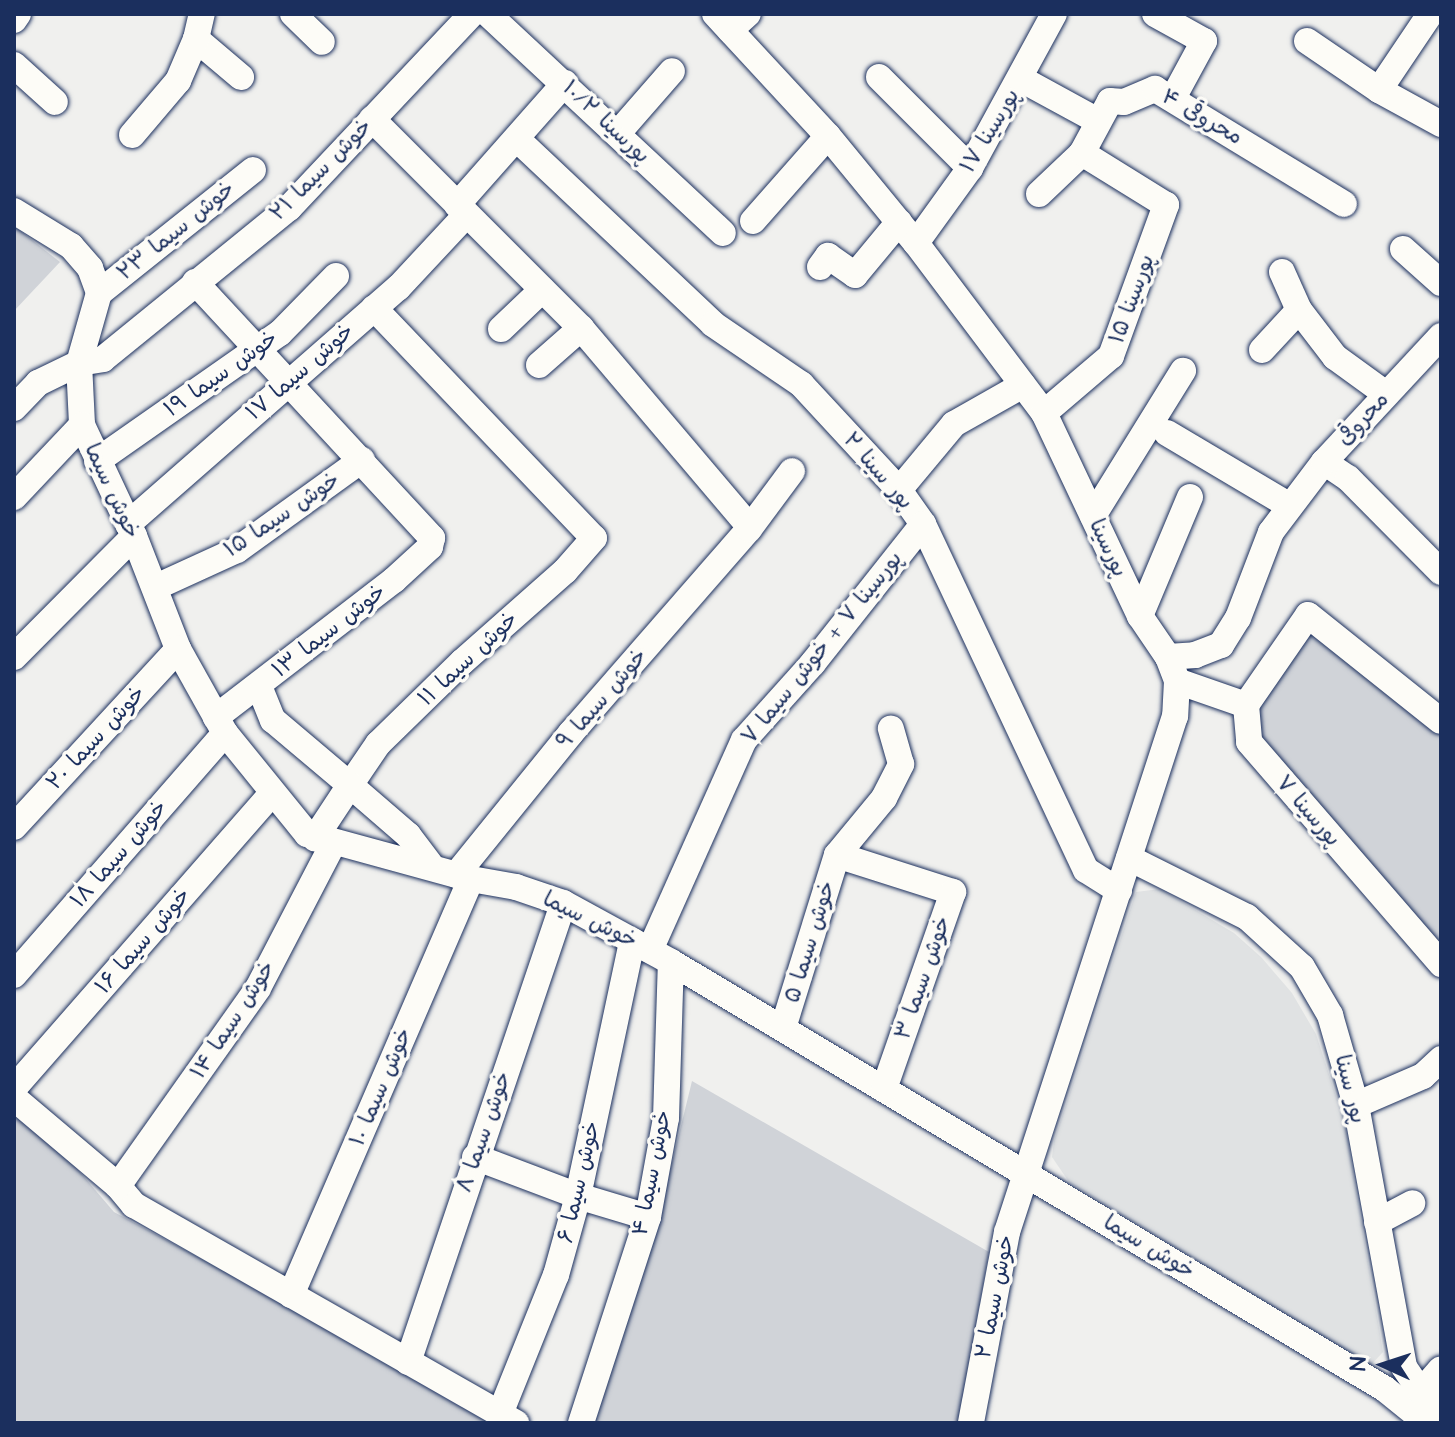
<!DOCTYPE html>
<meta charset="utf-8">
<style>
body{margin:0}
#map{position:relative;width:1455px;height:1437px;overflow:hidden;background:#f0f0ee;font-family:"Architects Daughter","Playpen Sans Arabic",sans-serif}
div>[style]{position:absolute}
.built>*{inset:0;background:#e0e2e3}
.green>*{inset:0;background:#d0d3d8}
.roads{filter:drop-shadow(0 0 2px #1b2f5e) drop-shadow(0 0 2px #1b2f5e)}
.minor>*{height:26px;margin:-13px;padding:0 13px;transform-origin:13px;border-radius:13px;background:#fdfcf7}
span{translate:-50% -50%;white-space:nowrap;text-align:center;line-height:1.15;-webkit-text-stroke:7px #fdfcf7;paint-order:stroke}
.street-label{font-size:22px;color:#1b2f5e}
.frame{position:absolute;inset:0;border:16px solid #1b2f5e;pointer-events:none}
.north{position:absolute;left:1343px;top:1325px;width:80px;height:80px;-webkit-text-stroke:6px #fdfcf7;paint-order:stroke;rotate:273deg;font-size:22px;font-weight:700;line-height:32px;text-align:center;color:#1b2f5e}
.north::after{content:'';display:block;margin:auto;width:28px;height:36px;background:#1b2f5e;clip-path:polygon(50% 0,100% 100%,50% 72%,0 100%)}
</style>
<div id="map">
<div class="built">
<i style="clip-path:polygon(1160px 889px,1234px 933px,1261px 957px,1292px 993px,1316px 1034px,1345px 1124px,1383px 1352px,1370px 1366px,1069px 1182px,1052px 1157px,1054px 1141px,1136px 892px)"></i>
</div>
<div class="green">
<i style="clip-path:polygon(14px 226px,60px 262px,14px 311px)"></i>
<i style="clip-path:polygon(1311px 628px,1441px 736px,1441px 946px,1279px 761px,1255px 728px,1258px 694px)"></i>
<i style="clip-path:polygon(692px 1081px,989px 1252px,958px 1423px,595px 1423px,658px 1220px)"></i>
<i style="clip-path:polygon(14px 1095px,114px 1212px,507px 1423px,14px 1423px)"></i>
</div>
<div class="roads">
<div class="minor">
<i style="left:293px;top:14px;width:40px;rotate:44deg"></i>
<i style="left:488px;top:14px;width:321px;rotate:43deg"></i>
<i style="left:715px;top:14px;width:166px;rotate:47.2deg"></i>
<i style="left:828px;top:136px;width:139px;rotate:50.6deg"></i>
<i style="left:916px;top:243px;width:213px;rotate:53deg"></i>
<i style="left:1044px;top:413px;width:225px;rotate:64.7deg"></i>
<i style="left:1140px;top:616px;width:50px;rotate:55.7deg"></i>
<i style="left:1168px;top:657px;width:26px;rotate:69deg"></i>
<i style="left:1177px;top:681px;width:35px;rotate:93deg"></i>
<i style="left:1175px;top:716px;width:543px;rotate:108.03deg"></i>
<i style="left:1007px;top:1232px;width:194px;rotate:100.7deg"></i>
<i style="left:1155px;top:14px;width:56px;rotate:28.9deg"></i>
<i style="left:1204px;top:41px;width:65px;rotate:118.5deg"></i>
<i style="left:14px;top:20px;width:7px;rotate:-56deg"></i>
<i style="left:730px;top:30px;width:24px;rotate:-42deg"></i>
<i style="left:196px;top:39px;width:59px;rotate:40.2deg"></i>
<i style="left:1307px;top:41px;width:87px;rotate:34.2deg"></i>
<i style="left:1379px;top:90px;width:71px;rotate:28.7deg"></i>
<i style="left:14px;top:65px;width:55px;rotate:42.1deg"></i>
<i style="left:879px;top:77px;width:129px;rotate:45deg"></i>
<i style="left:1021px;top:79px;width:88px;rotate:28.6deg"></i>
<i style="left:1379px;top:90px;width:92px;rotate:-56.1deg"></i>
<i style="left:372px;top:119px;width:296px;rotate:45deg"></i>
<i style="left:581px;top:328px;width:260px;rotate:49.7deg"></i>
<i style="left:618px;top:133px;width:82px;rotate:-48.9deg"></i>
<i style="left:132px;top:135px;width:71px;rotate:-49.6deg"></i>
<i style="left:178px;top:81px;width:46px;rotate:-66.8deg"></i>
<i style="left:196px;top:39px;width:26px;rotate:-77deg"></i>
<i style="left:518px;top:140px;width:268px;rotate:43.3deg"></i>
<i style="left:713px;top:324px;width:107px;rotate:34.3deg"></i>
<i style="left:801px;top:384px;width:144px;rotate:47.2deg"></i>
<i style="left:899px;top:490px;width:42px;rotate:54.8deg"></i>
<i style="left:923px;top:524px;width:382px;rotate:64.8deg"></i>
<i style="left:1086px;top:870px;width:39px;rotate:32deg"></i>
<i style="left:1039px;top:194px;width:59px;rotate:-43.6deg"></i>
<i style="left:457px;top:205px;width:163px;rotate:-48.5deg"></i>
<i style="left:14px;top:211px;width:67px;rotate:31.6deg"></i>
<i style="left:71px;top:246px;width:29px;rotate:49deg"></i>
<i style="left:90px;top:268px;width:27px;rotate:70deg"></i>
<i style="left:99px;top:293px;width:73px;rotate:105.9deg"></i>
<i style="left:79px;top:363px;width:62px;rotate:87.2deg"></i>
<i style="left:82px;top:425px;width:123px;rotate:64.9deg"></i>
<i style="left:134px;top:536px;width:121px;rotate:68.7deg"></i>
<i style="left:178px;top:649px;width:96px;rotate:60.8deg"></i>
<i style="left:225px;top:733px;width:130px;rotate:50.9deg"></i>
<i style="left:307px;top:834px;width:170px;rotate:15.3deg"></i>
<i style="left:471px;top:879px;width:46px;rotate:10.1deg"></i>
<i style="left:516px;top:887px;width:50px;rotate:18.8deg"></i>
<i style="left:563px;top:903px;width:123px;rotate:28.6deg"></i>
<i style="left:671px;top:962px;width:832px;rotate:30.88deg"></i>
<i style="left:1385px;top:1389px;width:54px;rotate:39deg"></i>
<i style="left:753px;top:221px;width:113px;rotate:-48.6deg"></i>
<i style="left:916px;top:243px;width:92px;rotate:-54.2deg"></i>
<i style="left:970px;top:168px;width:175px;rotate:-61.4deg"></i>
<i style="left:1403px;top:249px;width:51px;rotate:41.8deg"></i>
<i style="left:820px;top:267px;width:14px;rotate:-54deg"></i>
<i style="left:828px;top:256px;width:33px;rotate:35deg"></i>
<i style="left:855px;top:275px;width:69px;rotate:-50.3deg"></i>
<i style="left:1282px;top:272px;width:42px;rotate:65.9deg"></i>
<i style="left:1299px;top:310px;width:59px;rotate:52.5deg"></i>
<i style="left:1335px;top:357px;width:63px;rotate:36deg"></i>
<i style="left:195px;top:282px;width:349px;rotate:47.2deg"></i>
<i style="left:432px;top:538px;width:9px;rotate:103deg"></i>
<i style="left:430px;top:547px;width:49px;rotate:137.5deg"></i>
<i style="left:394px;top:580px;width:225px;rotate:142.4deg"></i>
<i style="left:99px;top:293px;width:197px;rotate:-38.6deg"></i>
<i style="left:374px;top:308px;width:318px;rotate:46.3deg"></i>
<i style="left:594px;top:538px;width:44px;rotate:131.3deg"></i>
<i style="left:565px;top:571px;width:137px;rotate:138.5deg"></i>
<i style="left:462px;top:662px;width:117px;rotate:135.7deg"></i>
<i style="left:378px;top:744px;width:50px;rotate:124.3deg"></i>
<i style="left:350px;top:785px;width:77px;rotate:40.8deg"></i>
<i style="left:408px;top:835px;width:39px;rotate:53deg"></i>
<i style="left:501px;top:329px;width:57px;rotate:-43.6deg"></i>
<i style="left:1262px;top:350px;width:54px;rotate:-47.2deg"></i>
<i style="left:539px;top:365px;width:56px;rotate:-41.4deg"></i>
<i style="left:14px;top:408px;width:35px;rotate:-46deg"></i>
<i style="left:38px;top:383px;width:46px;rotate:-26deg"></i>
<i style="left:79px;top:363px;width:24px;rotate:-9deg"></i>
<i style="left:103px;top:359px;width:240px;rotate:-39.1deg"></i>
<i style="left:289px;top:208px;width:267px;rotate:-46.7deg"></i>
<i style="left:1044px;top:413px;width:88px;rotate:-40.4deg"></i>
<i style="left:1111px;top:356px;width:161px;rotate:-70deg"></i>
<i style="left:1166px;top:205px;width:99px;rotate:-148.2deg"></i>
<i style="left:1082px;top:153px;width:59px;rotate:-61.7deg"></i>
<i style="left:1110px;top:101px;width:14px;rotate:4deg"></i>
<i style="left:1124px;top:102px;width:34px;rotate:-23deg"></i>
<i style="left:1155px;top:89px;width:221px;rotate:31.3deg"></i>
<i style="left:1167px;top:433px;width:143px;rotate:30.7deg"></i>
<i style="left:97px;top:461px;width:223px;rotate:-35deg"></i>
<i style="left:280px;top:333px;width:80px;rotate:-45.5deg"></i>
<i style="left:1324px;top:462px;width:29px;rotate:34deg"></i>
<i style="left:1348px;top:478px;width:132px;rotate:45.3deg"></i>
<i style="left:899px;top:490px;width:86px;rotate:-50.2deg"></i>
<i style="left:954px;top:424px;width:79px;rotate:-29.5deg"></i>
<i style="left:14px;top:497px;width:99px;rotate:-46.6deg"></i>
<i style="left:1093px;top:516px;width:171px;rotate:-58.2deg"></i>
<i style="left:128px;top:524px;width:359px;rotate:-41.2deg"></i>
<i style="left:398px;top:288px;width:100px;rotate:-47deg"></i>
<i style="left:156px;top:587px;width:89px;rotate:-24.6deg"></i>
<i style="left:237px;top:550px;width:154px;rotate:-35.8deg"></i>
<i style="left:1140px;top:616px;width:129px;rotate:-67.2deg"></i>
<i style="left:14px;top:657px;width:170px;rotate:-45.2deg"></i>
<i style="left:1168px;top:657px;width:27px;rotate:-4deg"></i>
<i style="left:1195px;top:655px;width:28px;rotate:-21deg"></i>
<i style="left:1221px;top:645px;width:32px;rotate:-58deg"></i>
<i style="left:1238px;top:618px;width:92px;rotate:-69deg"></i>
<i style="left:1271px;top:532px;width:88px;rotate:-52.9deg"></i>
<i style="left:1324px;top:462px;width:172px;rotate:-47.1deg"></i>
<i style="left:1177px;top:681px;width:73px;rotate:19.2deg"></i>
<i style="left:259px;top:686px;width:37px;rotate:68deg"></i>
<i style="left:273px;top:720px;width:101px;rotate:40.2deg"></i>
<i style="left:350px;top:785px;width:64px;rotate:123.4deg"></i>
<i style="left:1246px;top:705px;width:37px;rotate:85deg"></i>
<i style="left:1249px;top:742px;width:294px;rotate:49.1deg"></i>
<i style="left:1246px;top:705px;width:109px;rotate:-55.4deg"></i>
<i style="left:1308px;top:615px;width:170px;rotate:38.6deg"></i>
<i style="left:14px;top:827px;width:242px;rotate:-47.3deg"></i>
<i style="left:837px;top:855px;width:122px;rotate:17.7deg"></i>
<i style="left:953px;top:892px;width:209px;rotate:109.3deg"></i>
<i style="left:1129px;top:858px;width:132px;rotate:26.6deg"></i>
<i style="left:1247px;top:917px;width:74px;rotate:42.3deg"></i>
<i style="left:1302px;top:967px;width:56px;rotate:59.7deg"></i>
<i style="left:1330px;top:1015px;width:94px;rotate:73.9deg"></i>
<i style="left:1356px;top:1105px;width:266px;rotate:79.6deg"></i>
<i style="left:1404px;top:1367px;width:30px;rotate:56deg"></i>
<i style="left:1421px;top:1392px;width:25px;rotate:37deg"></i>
<i style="left:456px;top:875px;width:183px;rotate:-51deg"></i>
<i style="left:571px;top:733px;width:271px;rotate:-48.9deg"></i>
<i style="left:749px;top:529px;width:72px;rotate:-53.4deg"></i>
<i style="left:650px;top:950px;width:230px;rotate:-65.9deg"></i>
<i style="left:744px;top:740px;width:103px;rotate:-48.1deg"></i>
<i style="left:813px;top:663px;width:177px;rotate:-51.6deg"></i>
<i style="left:14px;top:975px;width:321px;rotate:-48.9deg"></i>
<i style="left:783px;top:1028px;width:181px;rotate:-72.7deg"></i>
<i style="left:837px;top:855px;width:74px;rotate:-50.5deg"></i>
<i style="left:884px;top:798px;width:38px;rotate:-63deg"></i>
<i style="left:901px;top:764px;width:37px;rotate:-106deg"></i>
<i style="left:14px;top:1088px;width:392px;rotate:-48.8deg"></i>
<i style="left:14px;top:1098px;width:136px;rotate:40.2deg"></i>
<i style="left:118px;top:1186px;width:25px;rotate:50deg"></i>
<i style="left:134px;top:1205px;width:440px;rotate:29.7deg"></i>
<i style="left:1356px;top:1105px;width:73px;rotate:-23.4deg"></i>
<i style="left:1423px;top:1076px;width:25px;rotate:-43deg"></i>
<i style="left:475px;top:1157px;width:110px;rotate:20.7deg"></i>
<i style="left:578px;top:1196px;width:73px;rotate:16.7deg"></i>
<i style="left:118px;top:1186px;width:242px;rotate:-54.7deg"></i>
<i style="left:258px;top:988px;width:162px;rotate:-62.5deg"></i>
<i style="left:1377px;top:1222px;width:40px;rotate:-28deg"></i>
<i style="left:291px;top:1295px;width:453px;rotate:-66.6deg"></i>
<i style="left:408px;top:1362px;width:484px;rotate:-71.3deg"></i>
<i style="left:1421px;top:1392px;width:30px;rotate:-49deg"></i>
<i style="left:500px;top:1414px;width:150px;rotate:-68.1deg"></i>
<i style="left:556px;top:1275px;width:82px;rotate:-74.4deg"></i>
<i style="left:578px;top:1196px;width:261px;rotate:-78deg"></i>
<i style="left:581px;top:1423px;width:217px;rotate:-72deg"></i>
<i style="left:648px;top:1217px;width:101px;rotate:-79.7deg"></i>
<i style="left:666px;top:1118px;width:156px;rotate:-88.2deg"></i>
</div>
</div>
<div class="street-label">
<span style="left:1202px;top:117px;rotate:30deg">محروقی ۴</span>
<span style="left:606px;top:122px;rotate:43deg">پورسینا ۱۰/۲</span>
<span style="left:990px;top:131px;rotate:-59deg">پورسینا ۱۷</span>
<span style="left:321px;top:170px;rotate:-45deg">خوش سیما ۲۱</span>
<span style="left:176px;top:231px;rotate:-39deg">خوش سیما ۲۳</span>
<span style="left:1132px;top:299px;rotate:-70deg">پورسینا ۱۵</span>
<span style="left:300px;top:372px;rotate:-41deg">خوش سیما ۱۷</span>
<span style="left:221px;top:374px;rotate:-35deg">خوش سیما ۱۹</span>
<span style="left:1363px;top:419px;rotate:-47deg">محروقی</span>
<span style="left:878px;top:471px;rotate:49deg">پور سینا ۲</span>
<span style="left:112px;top:491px;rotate:65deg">خوش سیما</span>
<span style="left:282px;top:515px;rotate:-34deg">خوش سیما ۱۵</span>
<span style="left:1108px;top:548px;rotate:65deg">پورسینا</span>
<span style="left:329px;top:631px;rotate:-38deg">خوش سیما ۱۳</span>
<span style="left:822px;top:648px;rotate:-51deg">پورسینا ۷ + خوش سیما ۷</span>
<span style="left:468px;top:659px;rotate:-43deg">خوش سیما ۱۱</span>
<span style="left:602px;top:699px;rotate:-49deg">خوش سیما ۹</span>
<span style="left:96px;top:738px;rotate:-47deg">خوش سیما ۲۰</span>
<span style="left:1308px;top:811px;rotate:49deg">پورسینا ۷</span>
<span style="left:119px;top:854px;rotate:-49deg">خوش سیما ۱۸</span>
<span style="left:590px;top:920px;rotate:26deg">خوش سیما</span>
<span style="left:143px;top:941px;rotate:-49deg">خوش سیما ۱۶</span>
<span style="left:810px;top:942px;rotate:-73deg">خوش سیما ۵</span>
<span style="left:923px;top:978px;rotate:-71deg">خوش سیما ۳</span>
<span style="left:233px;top:1020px;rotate:-57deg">خوش سیما ۱۴</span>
<span style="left:381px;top:1087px;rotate:-67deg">خوش سیما ۱۰</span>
<span style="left:1350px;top:1089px;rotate:76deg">پور سینا</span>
<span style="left:484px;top:1132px;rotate:-71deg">خوش سیما ۸</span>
<span style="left:652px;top:1173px;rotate:-79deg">خوش سیما ۴</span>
<span style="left:579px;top:1182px;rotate:-77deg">خوش سیما ۶</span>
<span style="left:1149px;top:1247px;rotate:31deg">خوش سیما</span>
<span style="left:995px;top:1297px;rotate:-79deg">خوش سیما ۲</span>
</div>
<div class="frame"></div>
<div class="north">N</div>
</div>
